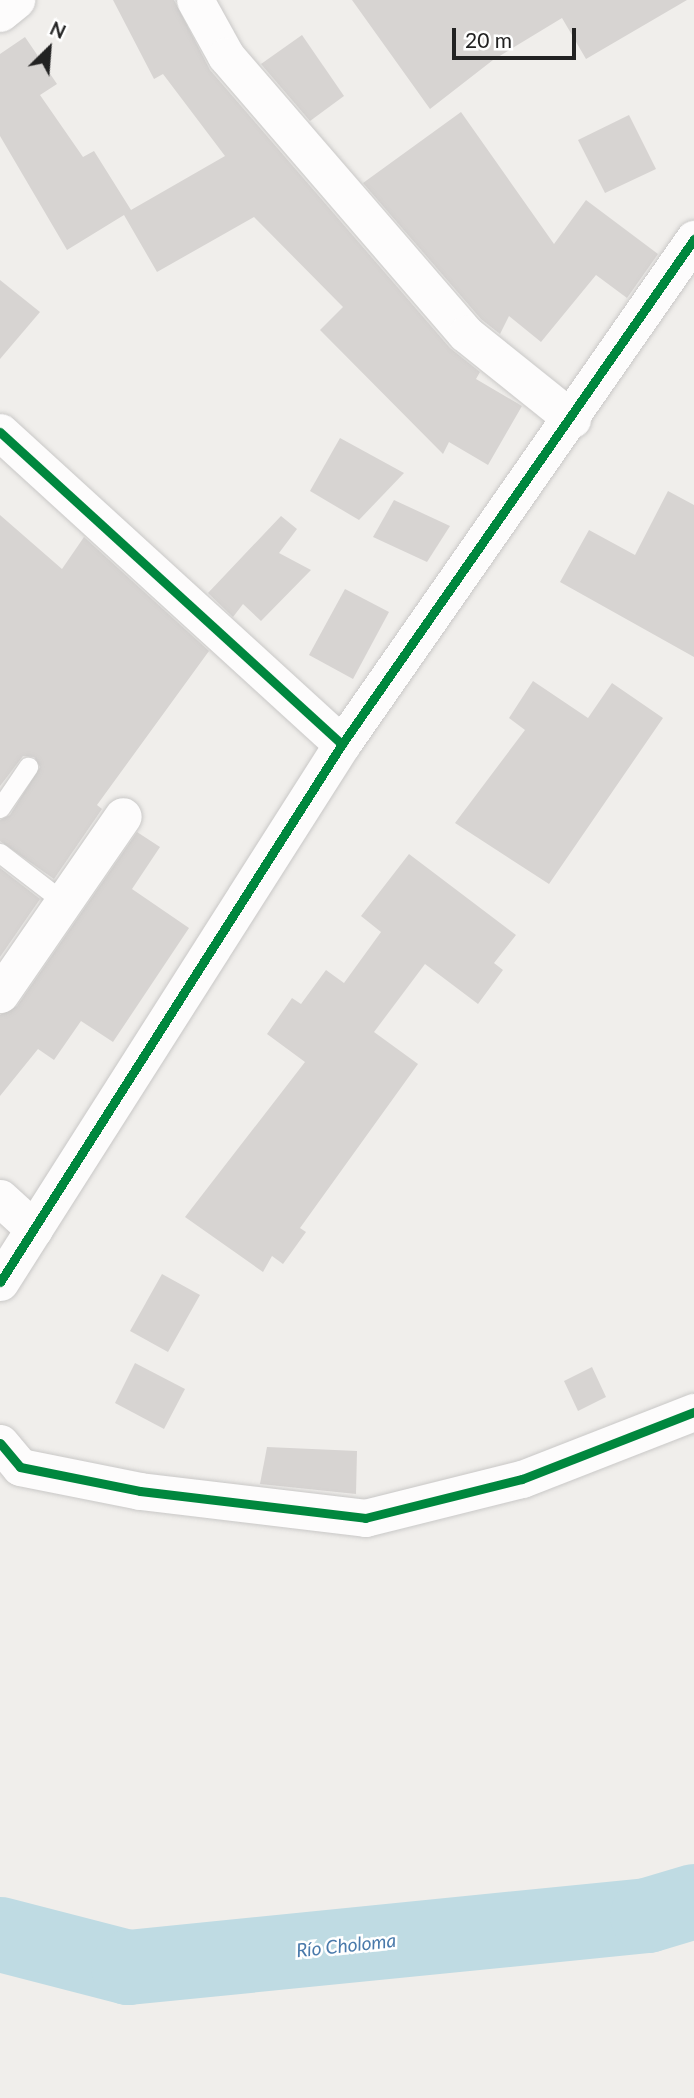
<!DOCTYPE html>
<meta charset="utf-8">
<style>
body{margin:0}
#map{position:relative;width:694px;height:2098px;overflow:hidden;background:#f0eeeb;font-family:Lato,sans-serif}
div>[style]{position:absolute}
.river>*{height:75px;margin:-37.5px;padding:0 37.5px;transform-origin:37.5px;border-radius:37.5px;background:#bfdbe3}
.building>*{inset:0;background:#d7d4d2}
.roads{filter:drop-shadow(0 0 2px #c9c8c7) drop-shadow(0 0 2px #c9c8c7)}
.service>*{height:19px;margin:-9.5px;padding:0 9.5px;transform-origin:9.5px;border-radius:9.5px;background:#fdfcfc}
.minor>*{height:37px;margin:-18.5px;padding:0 18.5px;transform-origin:18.5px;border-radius:18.5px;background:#fdfcfc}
.cycleway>*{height:9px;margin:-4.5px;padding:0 4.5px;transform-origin:4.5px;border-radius:4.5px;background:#00873e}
span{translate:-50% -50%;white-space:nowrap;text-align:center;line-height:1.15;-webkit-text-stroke:5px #fff;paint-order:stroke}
.water-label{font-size:19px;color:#4a7aab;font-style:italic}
.north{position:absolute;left:14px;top:14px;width:70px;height:70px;-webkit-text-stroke:5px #fff;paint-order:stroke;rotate:25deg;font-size:19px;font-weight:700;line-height:28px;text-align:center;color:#222}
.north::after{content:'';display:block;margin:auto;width:24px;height:32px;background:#222;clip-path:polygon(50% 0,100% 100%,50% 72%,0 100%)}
.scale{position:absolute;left:452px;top:28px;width:124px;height:32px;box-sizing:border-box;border:4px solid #222;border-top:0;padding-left:9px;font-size:21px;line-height:24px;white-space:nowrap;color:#222;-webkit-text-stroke:5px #fff;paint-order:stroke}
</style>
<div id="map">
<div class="river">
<i style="left:0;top:1934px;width:132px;rotate:14.5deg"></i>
<i style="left:128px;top:1967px;width:522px;rotate:-5.72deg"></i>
<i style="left:647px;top:1915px;width:49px;rotate:-16.6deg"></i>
</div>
<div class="building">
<i style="clip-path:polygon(113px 0,174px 0,210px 70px,450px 348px,480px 372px,476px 379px,522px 406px,488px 465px,449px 442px,443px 454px,320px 330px,343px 307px,254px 217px,157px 272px,124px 215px,67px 250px,0 136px,0 54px,25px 37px,57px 84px,40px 95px,83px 157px,94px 151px,131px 210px,225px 156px,163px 74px,154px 79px)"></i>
<i style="clip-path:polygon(352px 0,687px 0,586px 59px,562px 18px,493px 60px,430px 109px)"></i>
<i style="clip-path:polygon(302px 35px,344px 96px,310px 121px,261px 64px)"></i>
<i style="clip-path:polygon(461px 112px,554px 244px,586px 200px,658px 254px,627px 298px,596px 275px,541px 342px,509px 316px,500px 334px,481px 319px,363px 183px)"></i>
<i style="clip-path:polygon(629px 115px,656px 169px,605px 193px,578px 140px)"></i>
<i style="clip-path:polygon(0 280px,40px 312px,0 359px)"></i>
<i style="clip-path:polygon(340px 438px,404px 473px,359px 520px,310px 491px)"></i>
<i style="clip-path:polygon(668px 491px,694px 505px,694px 657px,560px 582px,589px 530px,635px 555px)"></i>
<i style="clip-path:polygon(394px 500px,450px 526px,427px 562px,373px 537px)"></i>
<i style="clip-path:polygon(0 515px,62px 569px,84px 537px,209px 651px,97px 805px,102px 809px,54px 879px,0 841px,0 820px,10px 815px,40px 767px,34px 757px,23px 756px,0 786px)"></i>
<i style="clip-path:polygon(281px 516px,297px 529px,279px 553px,311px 570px,261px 621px,243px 604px,233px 617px,208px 593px)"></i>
<i style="clip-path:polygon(345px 589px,389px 612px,353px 679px,309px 655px)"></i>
<i style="clip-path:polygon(533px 681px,588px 718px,612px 683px,663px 718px,549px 884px,455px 823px,525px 730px,509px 718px)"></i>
<i style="clip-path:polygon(137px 832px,160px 847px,132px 889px,189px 928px,113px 1042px,81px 1021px,54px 1060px,38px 1049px,0 1096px,0 1015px,17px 1006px)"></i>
<i style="clip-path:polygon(409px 854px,516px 935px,494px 963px,503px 970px,478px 1004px,425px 964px,374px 1032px,418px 1064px,300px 1228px,306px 1232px,283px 1264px,272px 1256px,263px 1272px,185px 1217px,305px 1062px,267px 1034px,292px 998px,301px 1004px,326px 970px,344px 983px,381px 932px,361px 916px)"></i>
<i style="clip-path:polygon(0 868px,40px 899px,0 957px)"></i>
<i style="clip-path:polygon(162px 1274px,200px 1295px,168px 1352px,130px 1331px)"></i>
<i style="clip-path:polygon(135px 1363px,185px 1389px,164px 1429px,115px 1403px)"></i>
<i style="clip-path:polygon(592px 1367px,606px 1397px,578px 1411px,564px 1381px)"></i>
<i style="clip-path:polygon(267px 1447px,357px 1451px,356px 1494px,260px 1484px)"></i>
</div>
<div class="roads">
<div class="service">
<i style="left:0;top:808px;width:50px;rotate:-55.7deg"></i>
<i style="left:0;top:853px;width:77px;rotate:37.6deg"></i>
</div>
<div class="minor">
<i style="left:195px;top:0;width:64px;rotate:61deg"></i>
<i style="left:226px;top:56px;width:367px;rotate:49.2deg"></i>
<i style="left:466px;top:334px;width:136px;rotate:38.7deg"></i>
<i style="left:0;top:13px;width:21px;rotate:-39deg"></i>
<i style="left:0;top:432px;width:463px;rotate:42.4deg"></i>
<i style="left:342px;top:744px;width:616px;rotate:-55.12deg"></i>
<i style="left:0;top:994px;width:216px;rotate:-55.4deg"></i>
<i style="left:0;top:1198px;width:46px;rotate:42.4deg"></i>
<i style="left:0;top:1282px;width:638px;rotate:-57.56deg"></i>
<i style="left:0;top:1443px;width:31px;rotate:50deg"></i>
<i style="left:20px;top:1467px;width:122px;rotate:11.3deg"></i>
<i style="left:140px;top:1491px;width:227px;rotate:6.8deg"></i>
<i style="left:365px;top:1518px;width:162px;rotate:-14deg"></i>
<i style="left:522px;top:1479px;width:185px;rotate:-21.3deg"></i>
</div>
</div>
<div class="cycleway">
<i style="left:0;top:432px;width:463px;rotate:42.4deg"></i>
<i style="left:342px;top:744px;width:616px;rotate:-55.12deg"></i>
<i style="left:0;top:1282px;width:638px;rotate:-57.56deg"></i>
<i style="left:0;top:1443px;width:31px;rotate:50deg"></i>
<i style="left:20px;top:1467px;width:122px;rotate:11.3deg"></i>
<i style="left:140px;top:1491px;width:227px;rotate:6.8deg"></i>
<i style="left:365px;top:1518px;width:162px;rotate:-14deg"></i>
<i style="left:522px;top:1479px;width:185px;rotate:-21.3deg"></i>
</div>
<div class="water-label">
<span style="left:346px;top:1945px;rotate:-6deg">Río Choloma</span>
</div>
<div class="north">N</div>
<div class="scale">20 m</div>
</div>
